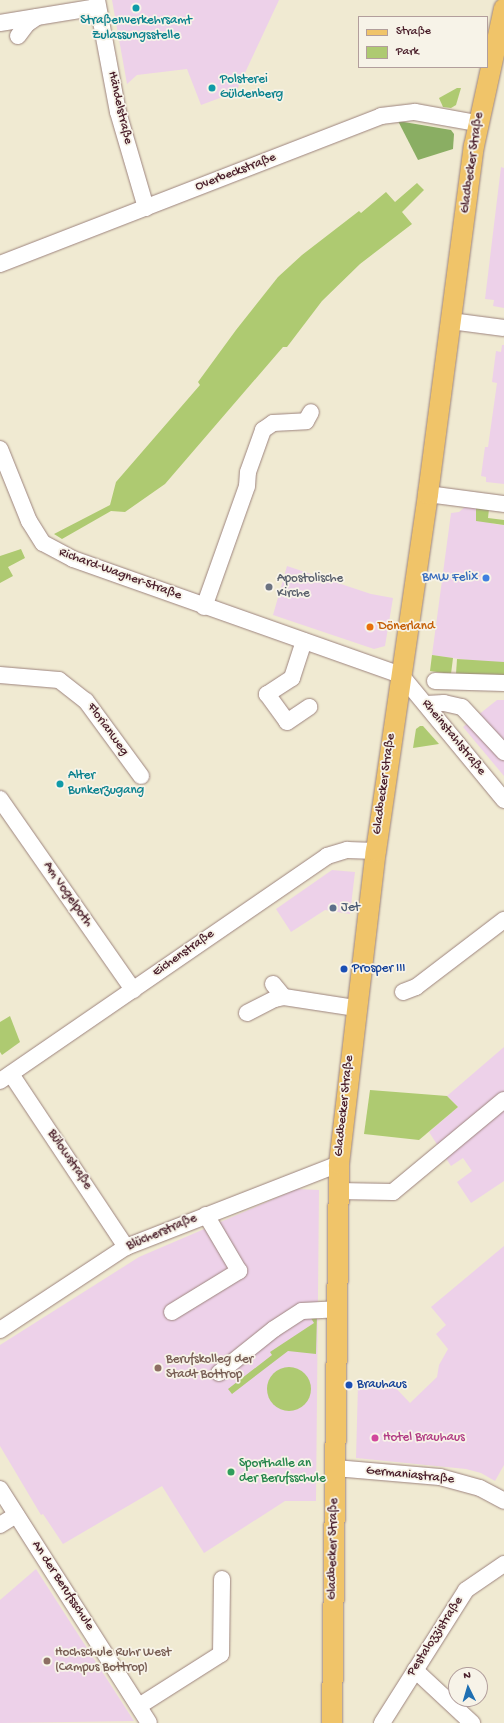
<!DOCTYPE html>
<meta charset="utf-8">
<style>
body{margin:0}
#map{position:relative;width:504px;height:1723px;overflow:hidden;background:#f0ead2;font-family:"Gochi Hand",sans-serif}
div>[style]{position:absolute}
.built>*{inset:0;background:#edd1e9}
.green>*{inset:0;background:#aeca71}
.round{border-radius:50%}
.forest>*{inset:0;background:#8aae63}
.roads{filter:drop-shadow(0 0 1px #9d847e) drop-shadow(0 0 1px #9d847e)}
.minor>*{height:16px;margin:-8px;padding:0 8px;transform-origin:8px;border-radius:8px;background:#fff}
.major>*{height:20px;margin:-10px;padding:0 10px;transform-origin:10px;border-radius:10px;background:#f0c469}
.dots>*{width:11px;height:11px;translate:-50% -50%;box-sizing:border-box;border:2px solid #f7f3e8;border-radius:50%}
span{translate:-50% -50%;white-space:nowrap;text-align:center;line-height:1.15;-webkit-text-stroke:3.5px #f7f3e8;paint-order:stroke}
.culture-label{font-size:13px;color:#0d838f}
.left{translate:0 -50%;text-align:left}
.street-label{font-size:13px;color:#4a1f2b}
.shop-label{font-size:13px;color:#366cbe}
.right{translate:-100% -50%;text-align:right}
.worship-label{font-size:13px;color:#5b616d}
.food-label{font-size:13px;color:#c56008}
.service-label{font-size:13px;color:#4e5e75}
.transit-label{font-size:13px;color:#164399}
.education-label{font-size:13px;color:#785e54}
.hotel-label{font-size:13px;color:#b23c85}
.leisure-label{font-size:13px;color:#27864d}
.legend{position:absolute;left:358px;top:16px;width:130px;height:52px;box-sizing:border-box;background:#f7f3e8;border:1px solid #b29e9c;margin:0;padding:5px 7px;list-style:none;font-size:12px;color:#4a1f2b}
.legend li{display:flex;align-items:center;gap:8px;height:20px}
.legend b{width:20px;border:1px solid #b29e9c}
.north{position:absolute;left:448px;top:1667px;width:40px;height:40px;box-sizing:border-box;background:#f7f3e8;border:1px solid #b29e9c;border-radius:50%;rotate:355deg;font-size:11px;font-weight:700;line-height:16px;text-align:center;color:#4a1f2b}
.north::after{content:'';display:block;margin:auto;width:14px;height:18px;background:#1f6fb2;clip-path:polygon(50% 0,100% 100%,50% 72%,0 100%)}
</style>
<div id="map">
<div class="built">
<i style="clip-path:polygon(112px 0,279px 0,236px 92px,201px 105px,187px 69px,137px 75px,127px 84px)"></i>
<i style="clip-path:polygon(501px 167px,504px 168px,504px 308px,493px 306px,494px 300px,485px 299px)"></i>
<i style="clip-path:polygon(502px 345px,504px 345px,504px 484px,486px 482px,486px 477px,481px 476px,485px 447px,488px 447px,497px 383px,492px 382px,496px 351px,501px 352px)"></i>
<i style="clip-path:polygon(467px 505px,476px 507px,493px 524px,504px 525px,504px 662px,481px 662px,432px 655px,451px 513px,459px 512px)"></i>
<i style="clip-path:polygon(287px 566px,371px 594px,393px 598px,385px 646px,374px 649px,273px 615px)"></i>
<i style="clip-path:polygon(497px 700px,504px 700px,504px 776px,463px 727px)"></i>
<i style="clip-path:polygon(332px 870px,355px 872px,350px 914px,325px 910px,291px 932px,276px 909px)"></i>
<i style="clip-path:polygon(504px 1047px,504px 1181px,471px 1203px,457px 1182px,472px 1171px,463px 1158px,451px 1166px,429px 1132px,458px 1107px,447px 1096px)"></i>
<i style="clip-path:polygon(297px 1189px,319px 1190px,316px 1501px,285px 1501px,204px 1553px,162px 1486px,63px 1544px,43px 1514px,41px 1515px,0 1446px,0 1345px,139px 1257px)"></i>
<i style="clip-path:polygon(504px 1246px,504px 1465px,495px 1481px,481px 1473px,466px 1469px,356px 1458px,358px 1384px,392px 1384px,410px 1403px,437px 1377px,439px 1365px,448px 1349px,436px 1334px,446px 1325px,431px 1307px)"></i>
<i style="clip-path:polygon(36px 1569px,134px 1721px,0 1723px,0 1600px)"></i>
</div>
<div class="green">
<i style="clip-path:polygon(457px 88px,461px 88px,456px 105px,451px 108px,443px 107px,439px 98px)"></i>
<i style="clip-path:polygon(417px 183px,424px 190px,402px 212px,412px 224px,360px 264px,322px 301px,287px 347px,283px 347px,165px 484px,125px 512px,111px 511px,62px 539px,54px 534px,110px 505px,116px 482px,200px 385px,198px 382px,236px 330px,278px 277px,302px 255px,359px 211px,361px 213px,386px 192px,395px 202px)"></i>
<i style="clip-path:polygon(476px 507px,489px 509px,488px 518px,504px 520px,504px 525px,476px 521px)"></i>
<i style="clip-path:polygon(21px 549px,25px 558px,8px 567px,13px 576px,0 583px,0 556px)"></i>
<i style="clip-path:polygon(432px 655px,453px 658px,451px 674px,430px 671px)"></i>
<i style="clip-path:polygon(457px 659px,504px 662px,504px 676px,456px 674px)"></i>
<i style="clip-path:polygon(420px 726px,423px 726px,439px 744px,413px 748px,416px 729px)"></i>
<i style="clip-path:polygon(10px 1016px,20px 1042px,2px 1055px,0 1052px,0 1022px)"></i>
<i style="clip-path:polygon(370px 1090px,447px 1096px,458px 1107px,419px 1140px,364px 1134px)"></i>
<i style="clip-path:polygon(309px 1315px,317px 1315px,316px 1354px,288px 1351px,232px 1394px,228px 1389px,272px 1355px,270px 1352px,314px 1323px)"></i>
<i class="round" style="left:267px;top:1367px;width:44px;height:44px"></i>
</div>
<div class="forest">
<i style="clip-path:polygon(398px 121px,451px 130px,454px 134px,453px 149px,418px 160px)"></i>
</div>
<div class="roads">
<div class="minor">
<i style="left:97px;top:0;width:114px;rotate:79.4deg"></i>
<i style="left:118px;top:112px;width:100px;rotate:73.7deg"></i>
<i style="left:0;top:23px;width:99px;rotate:-9.3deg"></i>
<i style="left:18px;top:36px;width:15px;rotate:-53deg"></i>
<i style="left:27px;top:24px;width:12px;rotate:-35deg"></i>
<i style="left:0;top:264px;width:409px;rotate:-21.2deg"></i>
<i style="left:381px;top:116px;width:34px;rotate:-7deg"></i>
<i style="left:415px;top:112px;width:63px;rotate:10.1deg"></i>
<i style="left:451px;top:321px;width:53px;rotate:7.5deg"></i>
<i style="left:0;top:449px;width:78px;rotate:68.1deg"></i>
<i style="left:29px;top:521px;width:26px;rotate:58deg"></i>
<i style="left:43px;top:543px;width:34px;rotate:28deg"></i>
<i style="left:73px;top:559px;width:348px;rotate:19.5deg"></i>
<i style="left:401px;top:675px;width:162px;rotate:50.5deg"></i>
<i style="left:428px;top:494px;width:77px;rotate:7.5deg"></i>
<i style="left:204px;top:607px;width:128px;rotate:-70.4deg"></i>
<i style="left:247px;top:486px;width:14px;rotate:-86deg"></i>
<i style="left:248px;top:472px;width:45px;rotate:-70.3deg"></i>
<i style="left:263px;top:430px;width:12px;rotate:-35deg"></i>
<i style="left:273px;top:423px;width:33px;rotate:-3deg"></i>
<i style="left:306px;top:421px;width:10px;rotate:-61deg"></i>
<i style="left:304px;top:641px;width:39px;rotate:108deg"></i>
<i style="left:292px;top:678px;width:30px;rotate:147deg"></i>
<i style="left:267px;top:694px;width:34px;rotate:54deg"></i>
<i style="left:287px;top:722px;width:27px;rotate:-34deg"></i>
<i style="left:0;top:675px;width:59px;rotate:4.8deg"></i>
<i style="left:59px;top:680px;width:34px;rotate:38deg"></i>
<i style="left:86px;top:701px;width:93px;rotate:53.7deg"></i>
<i style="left:435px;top:681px;width:69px;rotate:1.7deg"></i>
<i style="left:426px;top:704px;width:18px;rotate:-3deg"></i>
<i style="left:444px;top:703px;width:18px;rotate:13deg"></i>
<i style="left:462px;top:707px;width:62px;rotate:47deg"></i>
<i style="left:0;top:799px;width:233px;rotate:55.1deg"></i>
<i style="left:273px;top:984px;width:17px;rotate:50deg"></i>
<i style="left:403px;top:992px;width:14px;rotate:-21deg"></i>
<i style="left:416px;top:987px;width:111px;rotate:-37.3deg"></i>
<i style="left:247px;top:1013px;width:31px;rotate:-27deg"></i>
<i style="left:275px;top:999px;width:9px;rotate:-13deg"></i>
<i style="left:284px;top:997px;width:73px;rotate:8.7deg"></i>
<i style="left:11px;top:1074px;width:208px;rotate:56.4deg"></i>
<i style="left:0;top:1081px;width:397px;rotate:-34.5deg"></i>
<i style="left:327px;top:856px;width:21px;rotate:-17deg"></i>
<i style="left:347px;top:850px;width:29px;rotate:2deg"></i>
<i style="left:338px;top:1191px;width:55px;rotate:1deg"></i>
<i style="left:393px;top:1192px;width:144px;rotate:-39.7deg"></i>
<i style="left:172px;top:1312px;width:79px;rotate:-31.5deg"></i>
<i style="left:239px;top:1271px;width:65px;rotate:-120.5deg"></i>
<i style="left:0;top:1330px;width:151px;rotate:-33.4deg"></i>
<i style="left:126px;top:1247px;width:229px;rotate:-21.3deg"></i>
<i style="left:219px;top:1373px;width:70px;rotate:-38.7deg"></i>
<i style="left:274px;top:1329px;width:33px;rotate:-33deg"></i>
<i style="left:302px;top:1311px;width:34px;rotate:-3deg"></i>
<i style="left:335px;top:1468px;width:105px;rotate:4.9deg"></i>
<i style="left:440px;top:1477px;width:41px;rotate:15.4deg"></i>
<i style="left:480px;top:1488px;width:27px;rotate:28deg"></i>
<i style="left:0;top:1489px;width:277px;rotate:57.5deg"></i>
<i style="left:0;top:1525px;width:19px;rotate:-32deg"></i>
<i style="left:415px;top:1670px;width:78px;rotate:42.9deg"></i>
<i style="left:139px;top:1706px;width:97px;rotate:-32.4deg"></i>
<i style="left:221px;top:1654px;width:75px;rotate:-89.2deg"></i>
<i style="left:382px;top:1723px;width:157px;rotate:-57.7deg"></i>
<i style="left:466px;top:1590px;width:46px;rotate:-34.4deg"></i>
</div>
<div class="major">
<i style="left:332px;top:1723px;width:559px;rotate:-89.28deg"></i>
<i style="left:339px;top:1164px;width:315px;rotate:-83.3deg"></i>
<i style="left:376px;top:851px;width:361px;rotate:-81.7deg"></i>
<i style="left:428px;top:494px;width:351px;rotate:-82.5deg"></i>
<i style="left:474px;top:146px;width:141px;rotate:-77.7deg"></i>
</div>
</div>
<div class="dots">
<i style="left:136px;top:8px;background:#0f9aa8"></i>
<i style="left:212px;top:88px;background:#0f9aa8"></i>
<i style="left:486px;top:578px;background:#3f7fe0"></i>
<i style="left:269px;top:587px;background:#6b7280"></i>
<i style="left:370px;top:627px;background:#e8710a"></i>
<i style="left:60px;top:784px;background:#0f9aa8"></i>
<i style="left:333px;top:908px;background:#5c6f8a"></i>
<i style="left:344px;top:969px;background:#1a4fb4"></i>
<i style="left:158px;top:1368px;background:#8d6e63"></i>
<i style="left:349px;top:1385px;background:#1a4fb4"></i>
<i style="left:375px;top:1438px;background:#d1479c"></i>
<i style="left:231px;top:1472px;background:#2e9e5b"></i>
<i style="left:47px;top:1661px;background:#8d6e63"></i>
</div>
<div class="culture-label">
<span style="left:136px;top:29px">Straßenverkehrsamt<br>Zulassungsstelle</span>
<span class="left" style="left:220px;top:88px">Polsterei<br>Güldenberg</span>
<span class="left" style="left:68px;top:784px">Alter<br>Bunkerzugang</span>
</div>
<div class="street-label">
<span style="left:119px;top:108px;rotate:77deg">Händelstraße</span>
<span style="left:473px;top:163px;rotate:-82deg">Gladbecker Straße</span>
<span style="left:236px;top:173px;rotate:-21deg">Overbeckstraße</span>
<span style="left:120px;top:575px;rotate:20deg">Richard-Wagner-Straße</span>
<span style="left:107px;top:730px;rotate:54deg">Florianweg</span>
<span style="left:453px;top:738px;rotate:51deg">Rheinstahlstraße</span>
<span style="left:385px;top:784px;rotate:-82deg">Gladbecker Straße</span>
<span style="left:67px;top:895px;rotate:55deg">Am Vogelpoth</span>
<span style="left:184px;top:954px;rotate:-35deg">Eichenstraße</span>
<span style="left:345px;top:1106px;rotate:-84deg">Gladbecker Straße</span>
<span style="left:69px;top:1160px;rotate:56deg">Bülowstraße</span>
<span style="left:162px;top:1233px;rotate:-23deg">Blücherstraße</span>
<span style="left:410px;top:1476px;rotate:6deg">Germaniastraße</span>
<span style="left:334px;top:1549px;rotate:-89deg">Gladbecker Straße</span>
<span style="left:62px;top:1586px;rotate:57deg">An der Berufsschule</span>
<span style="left:436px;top:1637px;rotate:-57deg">Pestalozzistraße</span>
</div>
<div class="shop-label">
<span class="right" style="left:478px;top:578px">BMW Felix</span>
</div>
<div class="worship-label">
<span class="left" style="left:277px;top:587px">Apostolische<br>Kirche</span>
</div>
<div class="food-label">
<span class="left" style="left:378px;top:627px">Dönerland</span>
</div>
<div class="service-label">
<span class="left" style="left:341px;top:908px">Jet</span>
</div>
<div class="transit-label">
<span class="left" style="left:352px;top:969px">Prosper III</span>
<span class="left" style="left:357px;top:1385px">Brauhaus</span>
</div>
<div class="education-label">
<span class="left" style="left:166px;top:1368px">Berufskolleg der<br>Stadt Bottrop</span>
<span class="left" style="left:55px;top:1661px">Hochschule Ruhr West<br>(Campus Bottrop)</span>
</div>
<div class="hotel-label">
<span class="left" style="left:383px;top:1438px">Hotel Brauhaus</span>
</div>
<div class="leisure-label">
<span class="left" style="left:239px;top:1472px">Sporthalle an<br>der Berufsschule</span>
</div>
<ul class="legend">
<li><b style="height:5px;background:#f0c469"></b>Straße</li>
<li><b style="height:11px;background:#aeca71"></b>Park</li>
</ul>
<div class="north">N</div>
</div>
